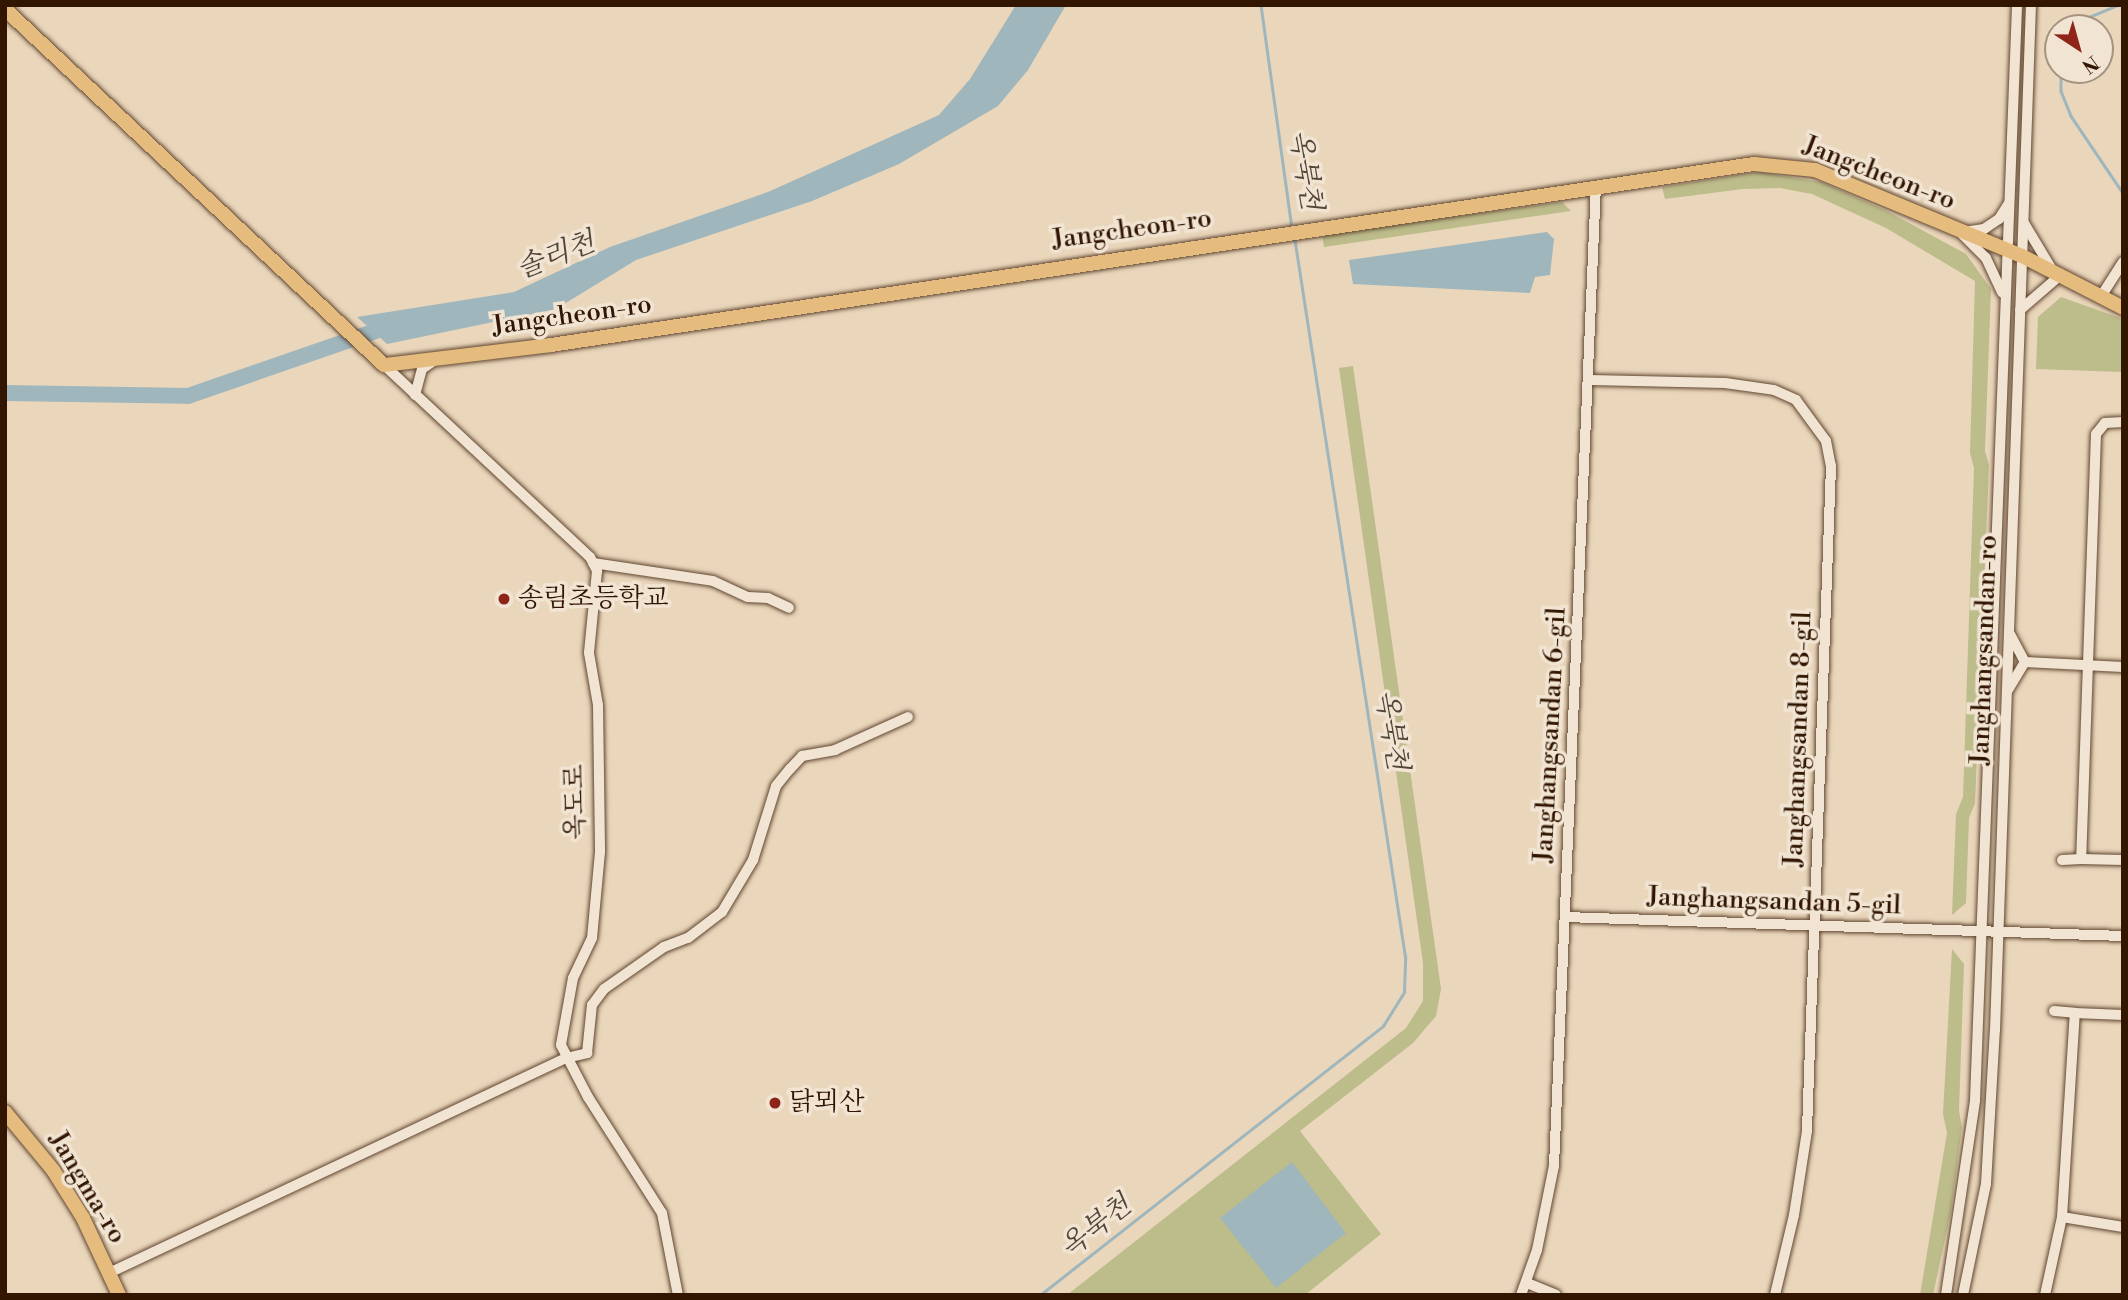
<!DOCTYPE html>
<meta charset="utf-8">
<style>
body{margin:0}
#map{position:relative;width:2128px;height:1300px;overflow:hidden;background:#ead6bb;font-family:"Libre Bodoni","Noto Serif KR",serif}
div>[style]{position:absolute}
.green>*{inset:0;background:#bdbc8b}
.water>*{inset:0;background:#9eb6bc}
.stream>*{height:2.5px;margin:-1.25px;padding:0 1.25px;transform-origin:1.25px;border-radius:1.25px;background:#9eb6bc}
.river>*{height:16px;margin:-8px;padding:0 8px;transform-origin:8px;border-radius:8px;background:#9eb6bc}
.roads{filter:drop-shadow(0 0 2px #604630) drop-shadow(0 0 2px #604630)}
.minor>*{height:10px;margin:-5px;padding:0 5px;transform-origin:5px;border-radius:5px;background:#f1e4d3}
.major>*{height:14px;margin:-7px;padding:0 7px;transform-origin:7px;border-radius:7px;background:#e5bb7e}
.dots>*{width:19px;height:19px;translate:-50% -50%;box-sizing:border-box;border:4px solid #f1e4d3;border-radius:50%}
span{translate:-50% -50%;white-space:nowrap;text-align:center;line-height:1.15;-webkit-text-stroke:7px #f1e4d3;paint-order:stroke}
.street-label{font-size:26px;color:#321601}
.poi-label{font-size:26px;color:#321601}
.left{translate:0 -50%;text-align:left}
.water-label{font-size:28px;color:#524639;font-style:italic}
.frame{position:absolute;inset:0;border:7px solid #321601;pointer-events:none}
.north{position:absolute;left:2044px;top:14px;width:70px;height:70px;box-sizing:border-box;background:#f1e4d3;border:2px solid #a5927f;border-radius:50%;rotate:144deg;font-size:19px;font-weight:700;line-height:28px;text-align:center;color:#321601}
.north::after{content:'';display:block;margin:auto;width:24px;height:32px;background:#8f2418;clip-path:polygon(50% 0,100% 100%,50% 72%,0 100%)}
</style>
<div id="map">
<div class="green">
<i style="clip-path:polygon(1758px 172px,1821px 182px,1887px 211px,1966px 254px,1991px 289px,1985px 451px,1989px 465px,1975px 803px,1969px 818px,1966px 903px,1952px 915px,1956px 814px,1963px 797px,1974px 468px,1970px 453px,1975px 281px,1886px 228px,1812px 194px,1780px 188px,1743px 189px,1665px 199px,1662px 187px)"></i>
<i style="clip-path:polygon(1562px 202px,1571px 211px,1324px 247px,1322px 235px)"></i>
<i style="clip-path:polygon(2061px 297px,2123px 319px,2123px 372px,2036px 369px,2038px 317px)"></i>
<i style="clip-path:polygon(1353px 366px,1441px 989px,1436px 1016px,1413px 1043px,1300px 1131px,1381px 1234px,1305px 1295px,1067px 1295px,1406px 1028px,1423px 1001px,1423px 963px,1339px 368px)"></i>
<i style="clip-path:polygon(1952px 949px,1964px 964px,1959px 1111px,1962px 1127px,1951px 1211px,1933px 1295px,1920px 1295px,1947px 1133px,1943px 1114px)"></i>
</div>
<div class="water">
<i style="clip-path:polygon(1016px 5px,1066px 5px,1028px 70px,998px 106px,899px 164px,812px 201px,636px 260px,556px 309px,387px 344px,357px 317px,514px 292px,610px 247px,768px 192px,939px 115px,970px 79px)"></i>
<i style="clip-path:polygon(1547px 232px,1554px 239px,1550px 275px,1535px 277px,1530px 293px,1353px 284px,1349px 260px)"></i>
<i style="clip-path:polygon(1292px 1162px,1346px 1233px,1276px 1288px,1220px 1218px)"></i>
</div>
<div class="stream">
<i style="left:1261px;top:5px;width:224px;rotate:82.1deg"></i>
<i style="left:2079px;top:28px;width:9px;rotate:-69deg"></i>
<i style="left:2082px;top:20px;width:39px;rotate:-23deg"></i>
<i style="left:2061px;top:70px;width:21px;rotate:90deg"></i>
<i style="left:2061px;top:91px;width:27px;rotate:68deg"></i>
<i style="left:2071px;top:116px;width:93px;rotate:56deg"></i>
<i style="left:1040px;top:1295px;width:436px;rotate:-38.1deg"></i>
<i style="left:1383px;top:1026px;width:40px;rotate:-58deg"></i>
<i style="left:1404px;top:992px;width:35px;rotate:-88deg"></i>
<i style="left:1405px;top:957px;width:729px;rotate:-98.76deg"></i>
</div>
<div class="river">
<i style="left:5px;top:393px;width:183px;rotate:0.9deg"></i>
<i style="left:188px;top:396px;width:217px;rotate:-19.1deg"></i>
</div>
<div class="roads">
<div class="minor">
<i style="left:1964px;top:232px;width:20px;rotate:-9deg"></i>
<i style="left:1984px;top:229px;width:18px;rotate:-34deg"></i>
<i style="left:1999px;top:219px;width:19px;rotate:-58deg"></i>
<i style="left:1961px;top:233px;width:35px;rotate:45deg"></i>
<i style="left:1986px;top:258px;width:38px;rotate:65deg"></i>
<i style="left:2100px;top:298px;width:43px;rotate:-57.4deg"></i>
<i style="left:2020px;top:310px;width:49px;rotate:-40.9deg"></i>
<i style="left:2057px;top:278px;width:64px;rotate:-121deg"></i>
<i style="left:384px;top:365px;width:282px;rotate:43deg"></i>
<i style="left:590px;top:557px;width:16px;rotate:63deg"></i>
<i style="left:597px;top:571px;width:82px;rotate:95.6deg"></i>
<i style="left:589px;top:653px;width:53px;rotate:80.2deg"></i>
<i style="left:598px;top:705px;width:147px;rotate:89.2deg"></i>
<i style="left:600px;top:852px;width:86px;rotate:95.3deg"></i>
<i style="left:592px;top:938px;width:44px;rotate:115.4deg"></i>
<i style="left:573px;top:978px;width:68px;rotate:100.2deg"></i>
<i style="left:561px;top:1045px;width:59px;rotate:62.6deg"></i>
<i style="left:588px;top:1097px;width:138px;rotate:57.5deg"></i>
<i style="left:662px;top:1213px;width:84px;rotate:79deg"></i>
<i style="left:1590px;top:380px;width:135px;rotate:1.3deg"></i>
<i style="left:1725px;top:383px;width:49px;rotate:8.1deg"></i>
<i style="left:1774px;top:390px;width:24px;rotate:24deg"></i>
<i style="left:1796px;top:400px;width:51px;rotate:53.8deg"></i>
<i style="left:1826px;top:441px;width:25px;rotate:79deg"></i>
<i style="left:1831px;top:466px;width:665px;rotate:92.07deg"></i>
<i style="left:1807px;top:1131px;width:85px;rotate:98.8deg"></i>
<i style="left:1794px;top:1215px;width:82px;rotate:103.4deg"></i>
<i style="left:415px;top:395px;width:27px;rotate:-75deg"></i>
<i style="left:422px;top:369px;width:16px;rotate:-35deg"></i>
<i style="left:2123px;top:422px;width:18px;rotate:177deg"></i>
<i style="left:2105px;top:423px;width:14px;rotate:129deg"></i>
<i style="left:2096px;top:434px;width:425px;rotate:92deg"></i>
<i style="left:2081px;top:859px;width:42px;rotate:1.4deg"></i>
<i style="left:593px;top:563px;width:121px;rotate:8.5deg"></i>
<i style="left:713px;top:581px;width:38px;rotate:25deg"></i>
<i style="left:748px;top:597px;width:20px;rotate:3deg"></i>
<i style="left:768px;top:598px;width:23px;rotate:25deg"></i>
<i style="left:2010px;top:634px;width:32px;rotate:62deg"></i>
<i style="left:2025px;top:662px;width:98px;rotate:2.9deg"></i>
<i style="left:2008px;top:690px;width:33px;rotate:-59deg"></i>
<i style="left:2062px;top:860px;width:19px;rotate:-3deg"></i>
<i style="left:1565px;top:917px;width:558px;rotate:1.95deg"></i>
<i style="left:2054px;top:1011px;width:21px;rotate:5deg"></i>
<i style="left:2062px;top:1217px;width:62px;rotate:9.3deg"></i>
<i style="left:109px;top:1273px;width:505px;rotate:-25.2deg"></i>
<i style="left:566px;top:1058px;width:22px;rotate:-13deg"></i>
<i style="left:587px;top:1053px;width:48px;rotate:-84.1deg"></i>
<i style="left:592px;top:1005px;width:20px;rotate:-53deg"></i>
<i style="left:604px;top:989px;width:73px;rotate:-35deg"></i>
<i style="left:664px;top:947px;width:26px;rotate:-21deg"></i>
<i style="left:688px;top:938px;width:43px;rotate:-37.4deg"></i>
<i style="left:722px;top:912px;width:61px;rotate:-59.2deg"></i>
<i style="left:753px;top:860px;width:77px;rotate:-72.7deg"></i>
<i style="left:776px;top:786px;width:22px;rotate:-51deg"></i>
<i style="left:790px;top:769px;width:18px;rotate:-47deg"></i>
<i style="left:802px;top:756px;width:34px;rotate:-10deg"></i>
<i style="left:835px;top:750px;width:80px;rotate:-24.3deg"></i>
<i style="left:1527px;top:1283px;width:31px;rotate:22deg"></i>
<i style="left:1521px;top:1295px;width:48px;rotate:-70.4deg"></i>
<i style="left:1537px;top:1250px;width:86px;rotate:-78.6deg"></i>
<i style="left:1554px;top:1166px;width:981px;rotate:-87.55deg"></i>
<i style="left:1946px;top:1295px;width:197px;rotate:-81.5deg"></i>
<i style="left:1975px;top:1100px;width:1096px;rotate:-87.8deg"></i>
<i style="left:1963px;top:1295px;width:113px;rotate:-78.3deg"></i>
<i style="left:1986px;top:1184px;width:154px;rotate:-86.7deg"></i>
<i style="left:1995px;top:1030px;width:1026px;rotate:-87.99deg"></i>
<i style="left:2045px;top:1295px;width:80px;rotate:-77.7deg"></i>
<i style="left:2062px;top:1217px;width:204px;rotate:-86.4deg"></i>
<i style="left:2075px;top:1013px;width:48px;rotate:2.4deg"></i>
</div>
<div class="major">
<i style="left:5px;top:9px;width:520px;rotate:43.21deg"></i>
<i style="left:384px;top:365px;width:168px;rotate:-6.8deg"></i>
<i style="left:551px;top:345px;width:1217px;rotate:-8.56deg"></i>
<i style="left:1754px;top:164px;width:61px;rotate:5.6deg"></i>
<i style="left:1815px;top:170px;width:224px;rotate:22.6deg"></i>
<i style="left:2022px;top:256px;width:114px;rotate:27.2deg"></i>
<i style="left:5px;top:1112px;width:75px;rotate:50.4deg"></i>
<i style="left:53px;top:1170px;width:57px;rotate:58deg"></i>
<i style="left:83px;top:1218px;width:85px;rotate:64.9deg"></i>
</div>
</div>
<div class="dots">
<i style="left:504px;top:599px;background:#8f2418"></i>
<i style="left:775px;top:1103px;background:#8f2418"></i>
</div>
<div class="street-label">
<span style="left:1879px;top:174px;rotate:21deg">Jangcheon-ro</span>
<span style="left:1132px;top:230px;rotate:-8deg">Jangcheon-ro</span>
<span style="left:572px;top:316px;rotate:-8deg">Jangcheon-ro</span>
<span style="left:1985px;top:650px;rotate:-88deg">Janghangsandan-ro</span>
<span style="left:1551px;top:735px;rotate:-87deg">Janghangsandan 6-gil</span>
<span style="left:1799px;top:739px;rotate:-88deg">Janghangsandan 8-gil</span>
<span style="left:576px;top:802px;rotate:-91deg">옥도로</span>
<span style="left:1774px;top:902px;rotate:2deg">Janghangsandan 5-gil</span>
<span style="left:87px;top:1188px;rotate:59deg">Jangma-ro</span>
</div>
<div class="poi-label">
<span class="left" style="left:518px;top:599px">송림초등학교</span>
<span class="left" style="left:789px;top:1103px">닭뫼산</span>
</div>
<div class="water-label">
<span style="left:1305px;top:170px;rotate:81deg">옥북천</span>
<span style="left:556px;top:256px;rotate:-21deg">솔리천</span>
<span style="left:1391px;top:730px;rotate:81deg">옥북천</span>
<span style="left:1096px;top:1227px;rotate:-38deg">옥북천</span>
</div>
<div class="frame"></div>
<div class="north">N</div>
</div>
